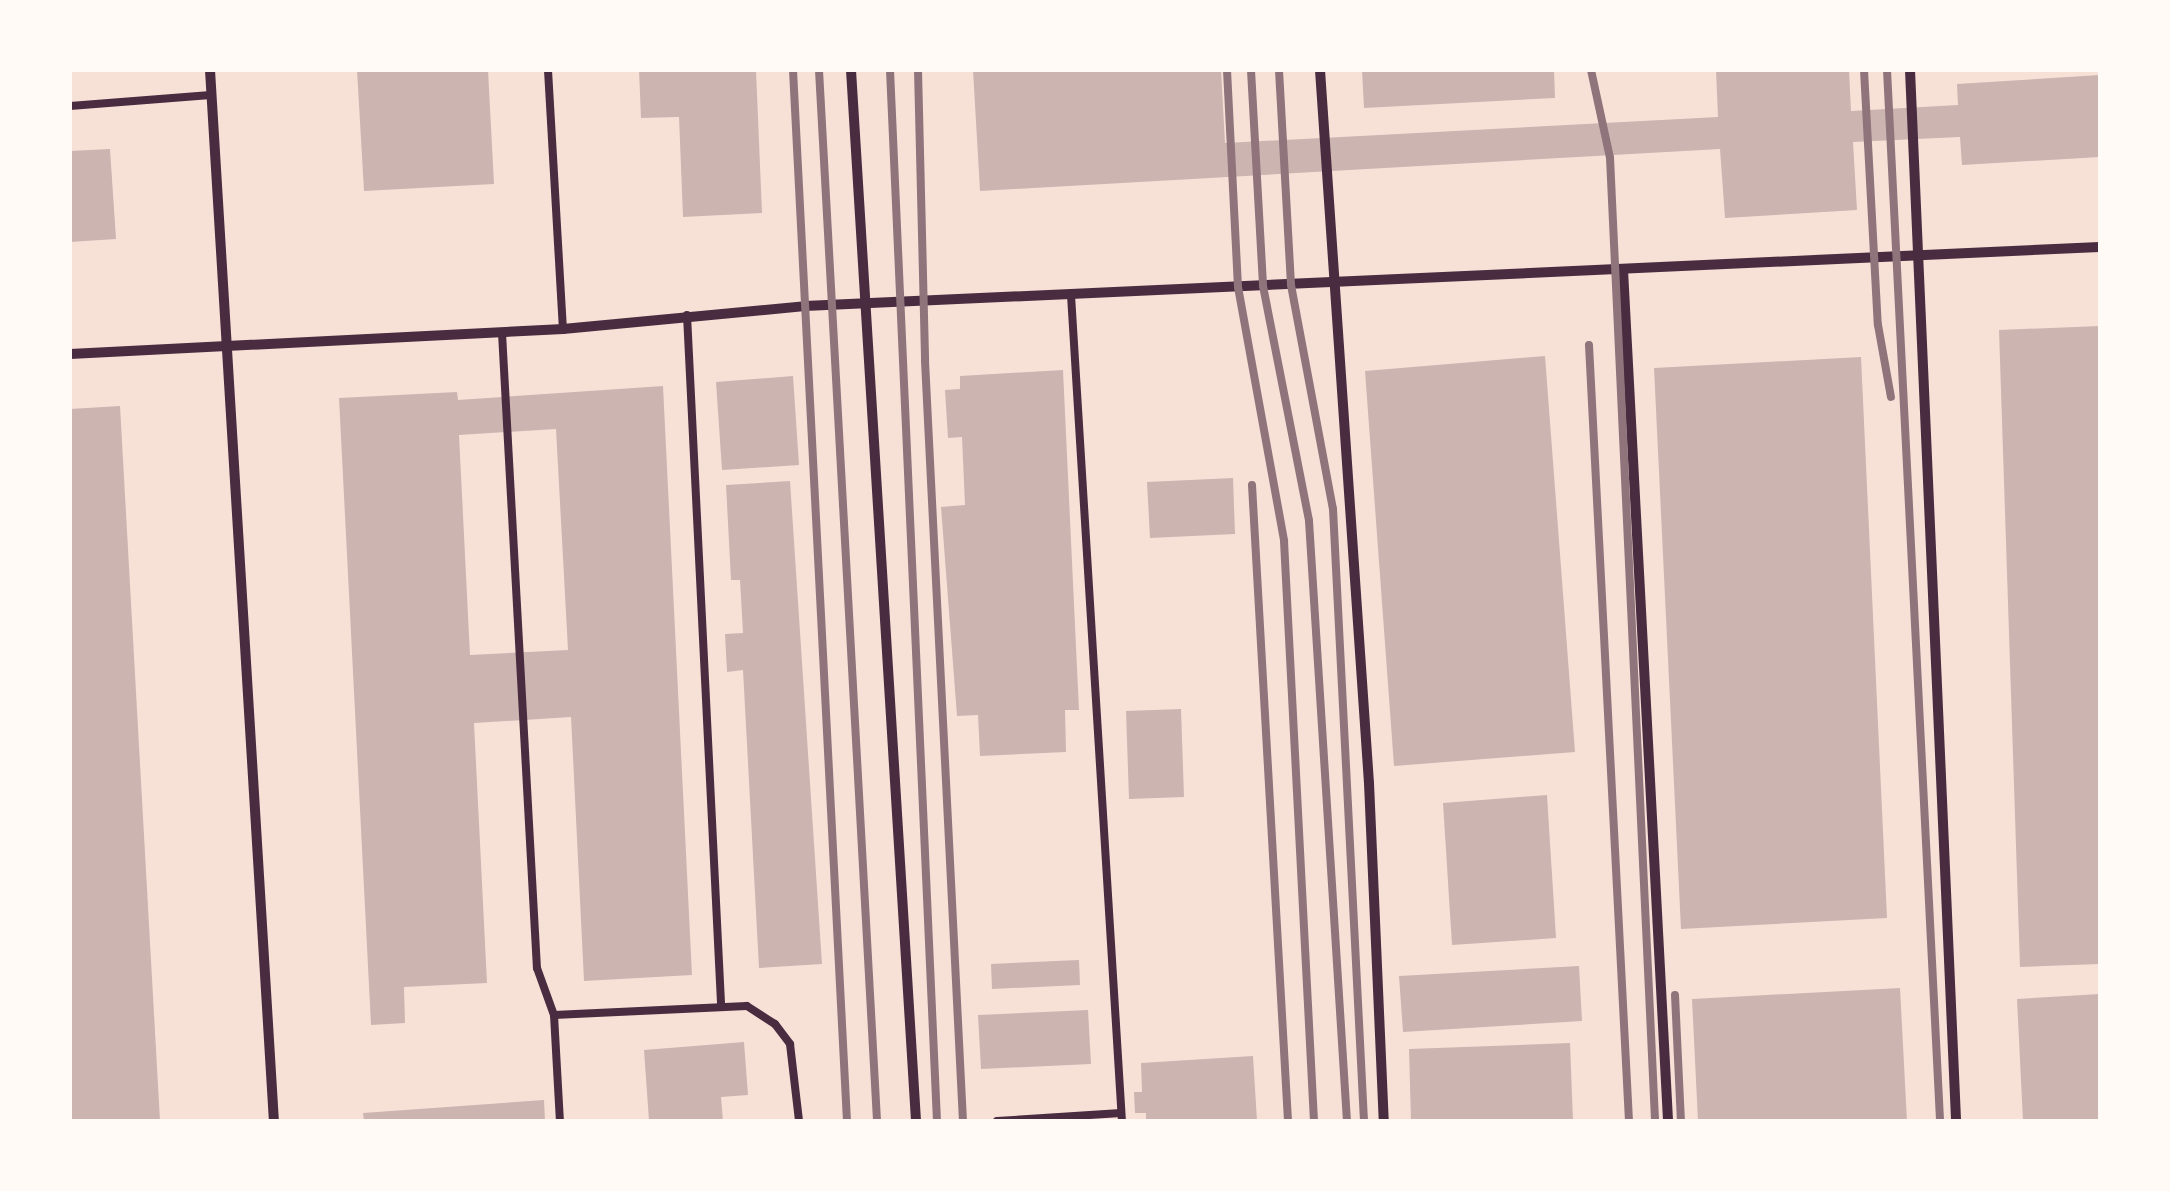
<!DOCTYPE html>
<style>
body{margin:0}
#map{position:relative;width:2170px;height:1191px;overflow:hidden;background:#f7e1d7;font-family:"Titillium Web",sans-serif}
div>[style]{position:absolute}
.building>*{inset:0;background:#ccb4b1}
.service>*{height:8px;margin:-4px;padding:0 4px;transform-origin:4px;border-radius:4px;background:#4a2c40}
.minor>*{height:10px;margin:-5px;padding:0 5px;transform-origin:5px;border-radius:5px;background:#4a2c40}
.rail>*{height:8px;margin:-4px;padding:0 4px;transform-origin:4px;border-radius:4px;background:#8f747c}
span{translate:-50% -50%;white-space:nowrap;text-align:center;line-height:1.15;-webkit-text-stroke:9px #fffaf5;paint-order:stroke}
.frame{position:absolute;inset:0;border:72px solid #fffaf5;pointer-events:none}
</style>
<div id="map">
<div class="building">
<i style="clip-path:polygon(357px 70px,488px 70px,494px 184px,364px 191px)"></i>
<i style="clip-path:polygon(639px 70px,756px 70px,762px 213px,683px 217px,679px 117px,641px 118px)"></i>
<i style="clip-path:polygon(973px 70px,1221px 70px,1225px 143px,1718px 117px,1716px 70px,1849px 70px,1851px 111px,1958px 105px,1957px 84px,2100px 75px,2100px 157px,1962px 165px,1960px 137px,1853px 142px,1857px 210px,1725px 218px,1720px 149px,980px 191px)"></i>
<i style="clip-path:polygon(1362px 70px,1554px 70px,1555px 98px,1364px 108px)"></i>
<i style="clip-path:polygon(110px 149px,116px 239px,70px 242px,70px 151px)"></i>
<i style="clip-path:polygon(2100px 326px,2100px 964px,2020px 967px,1999px 330px)"></i>
<i style="clip-path:polygon(1545px 356px,1575px 752px,1394px 766px,1365px 371px)"></i>
<i style="clip-path:polygon(1861px 357px,1887px 918px,1681px 929px,1654px 368px)"></i>
<i style="clip-path:polygon(1063px 370px,1079px 710px,1065px 710px,1066px 752px,980px 756px,978px 715px,957px 716px,941px 507px,965px 505px,962px 437px,948px 438px,945px 390px,960px 389px,960px 376px)"></i>
<i style="clip-path:polygon(793px 376px,799px 465px,722px 470px,716px 382px)"></i>
<i style="clip-path:polygon(evenodd,663px 386px,692px 975px,584px 981px,571px 717px,474px 723px,487px 983px,404px 987px,405px 1023px,371px 1025px,339px 398px,457px 392px,458px 400px,663px 386px,556px 429px,568px 650px,470px 655px,459px 435px,556px 429px)"></i>
<i style="clip-path:polygon(120px 406px,160px 1121px,70px 1121px,70px 409px)"></i>
<i style="clip-path:polygon(1233px 478px,1235px 534px,1150px 538px,1147px 482px)"></i>
<i style="clip-path:polygon(790px 481px,822px 964px,759px 968px,743px 670px,727px 672px,725px 634px,743px 633px,740px 580px,731px 580px,726px 485px)"></i>
<i style="clip-path:polygon(1181px 709px,1184px 797px,1129px 799px,1126px 711px)"></i>
<i style="clip-path:polygon(1547px 795px,1556px 938px,1452px 945px,1443px 803px)"></i>
<i style="clip-path:polygon(1079px 960px,1080px 985px,992px 989px,991px 964px)"></i>
<i style="clip-path:polygon(1579px 966px,1582px 1021px,1403px 1032px,1399px 976px)"></i>
<i style="clip-path:polygon(1900px 988px,1907px 1121px,1698px 1121px,1692px 999px)"></i>
<i style="clip-path:polygon(2100px 994px,2100px 1121px,2023px 1121px,2017px 999px)"></i>
<i style="clip-path:polygon(1088px 1010px,1091px 1064px,981px 1069px,978px 1015px)"></i>
<i style="clip-path:polygon(744px 1042px,748px 1095px,721px 1097px,723px 1121px,649px 1121px,644px 1050px)"></i>
<i style="clip-path:polygon(1570px 1043px,1573px 1121px,1411px 1121px,1409px 1049px)"></i>
<i style="clip-path:polygon(1253px 1056px,1257px 1121px,1146px 1121px,1146px 1113px,1135px 1113px,1134px 1092px,1142px 1092px,1141px 1063px)"></i>
<i style="clip-path:polygon(544px 1100px,545px 1121px,364px 1121px,363px 1113px)"></i>
</div>
<div class="service">
<i style="left:548px;top:70px;width:259px;rotate:86.7deg"></i>
<i style="left:70px;top:106px;width:141px;rotate:-4.5deg"></i>
<i style="left:1071px;top:295px;width:828px;rotate:86.47deg"></i>
<i style="left:687px;top:315px;width:689px;rotate:87.17deg"></i>
<i style="left:502px;top:333px;width:636px;rotate:86.85deg"></i>
<i style="left:537px;top:968px;width:50px;rotate:70.1deg"></i>
<i style="left:554px;top:1015px;width:106px;rotate:86.8deg"></i>
<i style="left:554px;top:1015px;width:193px;rotate:-2.7deg"></i>
<i style="left:747px;top:1006px;width:33px;rotate:33deg"></i>
<i style="left:775px;top:1024px;width:25px;rotate:53deg"></i>
<i style="left:790px;top:1044px;width:78px;rotate:83.3deg"></i>
<i style="left:997px;top:1121px;width:124px;rotate:-3.7deg"></i>
</div>
<div class="minor">
<i style="left:210px;top:70px;width:1053px;rotate:86.52deg"></i>
<i style="left:851px;top:70px;width:1053px;rotate:86.46deg"></i>
<i style="left:1320px;top:70px;width:715px;rotate:86.07deg"></i>
<i style="left:1369px;top:783px;width:338px;rotate:87.5deg"></i>
<i style="left:1910px;top:70px;width:1052px;rotate:87.49deg"></i>
<i style="left:1623px;top:270px;width:852px;rotate:86.97deg"></i>
<i style="left:70px;top:354px;width:494px;rotate:-2.9deg"></i>
<i style="left:563px;top:329px;width:243px;rotate:-5.4deg"></i>
<i style="left:805px;top:306px;width:1296px;rotate:-2.61deg"></i>
</div>
<div class="rail">
<i style="left:793px;top:70px;width:1052px;rotate:87.06deg"></i>
<i style="left:819px;top:70px;width:1053px;rotate:86.84deg"></i>
<i style="left:890px;top:70px;width:1052px;rotate:87.44deg"></i>
<i style="left:918px;top:70px;width:291px;rotate:88.6deg"></i>
<i style="left:925px;top:361px;width:761px;rotate:87.14deg"></i>
<i style="left:1227px;top:70px;width:217px;rotate:87.1deg"></i>
<i style="left:1238px;top:287px;width:258px;rotate:79.7deg"></i>
<i style="left:1284px;top:541px;width:581px;rotate:87.04deg"></i>
<i style="left:1251px;top:70px;width:216px;rotate:86.8deg"></i>
<i style="left:1263px;top:286px;width:239px;rotate:78.9deg"></i>
<i style="left:1309px;top:521px;width:601px;rotate:86.38deg"></i>
<i style="left:1279px;top:70px;width:215px;rotate:86.8deg"></i>
<i style="left:1291px;top:285px;width:228px;rotate:79.4deg"></i>
<i style="left:1333px;top:509px;width:613px;rotate:87.1deg"></i>
<i style="left:1591px;top:70px;width:90px;rotate:77.8deg"></i>
<i style="left:1610px;top:158px;width:964px;rotate:87.32deg"></i>
<i style="left:1864px;top:70px;width:255px;rotate:86.9deg"></i>
<i style="left:1878px;top:325px;width:73px;rotate:79.8deg"></i>
<i style="left:1887px;top:70px;width:1052px;rotate:87.11deg"></i>
<i style="left:1589px;top:345px;width:777px;rotate:87.05deg"></i>
<i style="left:1252px;top:485px;width:637px;rotate:86.76deg"></i>
<i style="left:1675px;top:995px;width:126px;rotate:87.3deg"></i>
</div>
<div class="frame"></div>
</div>
